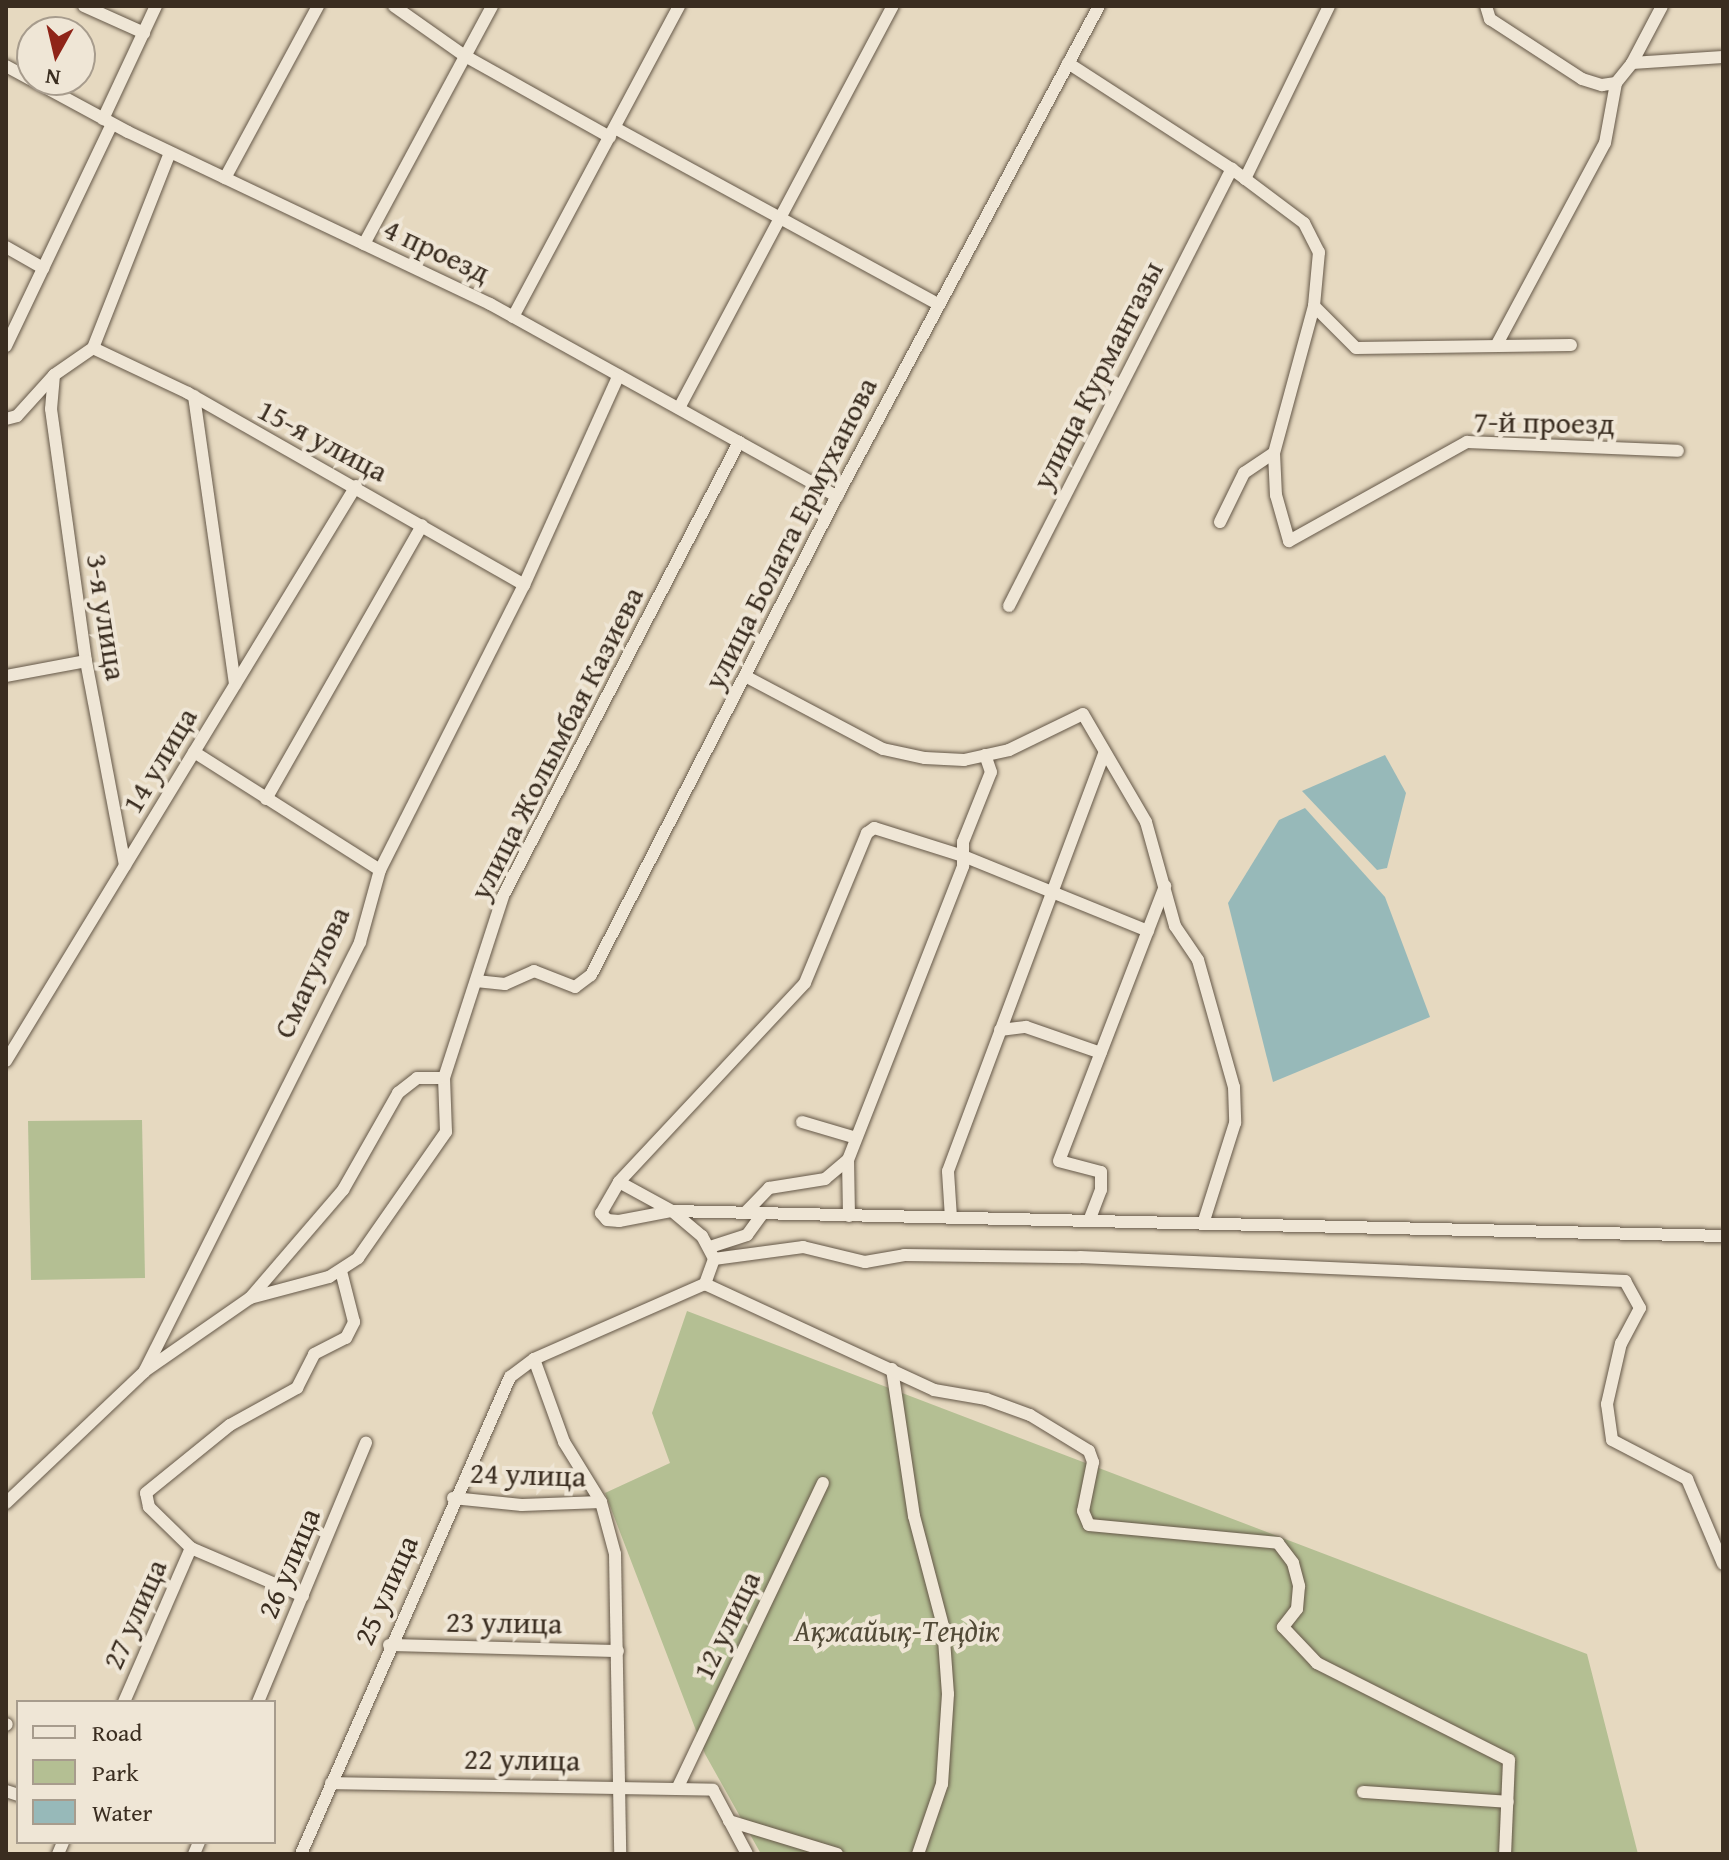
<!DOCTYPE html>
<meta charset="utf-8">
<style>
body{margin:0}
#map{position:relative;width:1729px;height:1860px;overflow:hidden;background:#e6d9c0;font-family:"Gentium Book Plus",serif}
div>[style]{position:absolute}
.green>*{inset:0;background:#b4bf93}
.water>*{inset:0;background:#97b9b9}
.roads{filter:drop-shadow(0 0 2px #655848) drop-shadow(0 0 2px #655848)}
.minor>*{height:12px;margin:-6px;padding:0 6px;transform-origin:6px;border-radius:6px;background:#efe6d6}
span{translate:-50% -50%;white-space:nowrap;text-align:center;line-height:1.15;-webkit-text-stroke:8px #efe6d6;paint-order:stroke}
.street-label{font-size:30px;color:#3a2d20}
.park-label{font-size:30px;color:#524a37;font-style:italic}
.frame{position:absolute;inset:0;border:8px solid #3a2d20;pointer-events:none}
.legend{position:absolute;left:16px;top:1700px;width:260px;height:144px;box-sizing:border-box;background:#efe6d6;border:2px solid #a79c8d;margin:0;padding:10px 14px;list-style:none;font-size:24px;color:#3a2d20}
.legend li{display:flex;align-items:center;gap:16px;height:40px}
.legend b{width:40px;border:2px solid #a79c8d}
.north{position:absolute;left:16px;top:16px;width:80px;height:80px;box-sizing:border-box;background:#efe6d6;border:2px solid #a79c8d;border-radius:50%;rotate:188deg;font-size:22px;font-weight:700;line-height:32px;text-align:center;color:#3a2d20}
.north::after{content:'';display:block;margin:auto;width:28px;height:36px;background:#8f2418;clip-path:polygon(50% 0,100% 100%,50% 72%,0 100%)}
</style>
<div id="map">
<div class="green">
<i style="clip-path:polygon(142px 1120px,145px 1278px,31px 1280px,28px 1121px)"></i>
<i style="clip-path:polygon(687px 1311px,1587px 1654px,1638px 1854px,761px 1854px,705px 1754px,605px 1493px,670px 1463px,652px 1413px)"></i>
</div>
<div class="water">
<i style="clip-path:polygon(1385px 755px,1406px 793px,1387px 868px,1377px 870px,1302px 791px)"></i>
<i style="clip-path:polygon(1305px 808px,1385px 897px,1430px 1017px,1273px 1082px,1228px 903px,1279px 820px)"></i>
</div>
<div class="roads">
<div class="minor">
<i style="left:84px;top:6px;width:66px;rotate:24.2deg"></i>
<i style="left:394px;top:6px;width:87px;rotate:35.2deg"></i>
<i style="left:465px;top:56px;width:166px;rotate:29.2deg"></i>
<i style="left:1486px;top:6px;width:14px;rotate:73deg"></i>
<i style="left:1490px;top:19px;width:110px;rotate:33.1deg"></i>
<i style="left:1582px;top:79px;width:21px;rotate:17deg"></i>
<i style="left:1602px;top:85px;width:14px;rotate:-8deg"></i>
<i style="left:1616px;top:83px;width:26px;rotate:-51deg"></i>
<i style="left:1632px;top:63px;width:64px;rotate:-62.2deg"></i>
<i style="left:1068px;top:63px;width:195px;rotate:32.9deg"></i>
<i style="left:1232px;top:169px;width:90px;rotate:36.9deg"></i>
<i style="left:1304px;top:223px;width:33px;rotate:63deg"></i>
<i style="left:1319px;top:252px;width:54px;rotate:95.3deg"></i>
<i style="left:1314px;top:306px;width:152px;rotate:105.2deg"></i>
<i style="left:1274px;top:453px;width:42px;rotate:87.3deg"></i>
<i style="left:1276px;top:495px;width:48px;rotate:74.2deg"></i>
<i style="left:1289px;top:541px;width:204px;rotate:-29.1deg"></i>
<i style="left:1467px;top:442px;width:211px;rotate:2.4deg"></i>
<i style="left:1632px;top:63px;width:91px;rotate:-3.8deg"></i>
<i style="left:6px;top:66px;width:139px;rotate:28.4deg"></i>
<i style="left:128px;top:132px;width:401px;rotate:25.4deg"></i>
<i style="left:490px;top:304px;width:397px;rotate:29deg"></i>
<i style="left:103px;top:119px;width:125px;rotate:-64.9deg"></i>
<i style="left:615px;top:128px;width:369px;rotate:28.6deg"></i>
<i style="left:225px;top:178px;width:196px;rotate:-61.6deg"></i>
<i style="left:1245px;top:179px;width:192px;rotate:-64.1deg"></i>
<i style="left:364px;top:244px;width:270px;rotate:-61.7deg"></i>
<i style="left:6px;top:247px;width:43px;rotate:29.6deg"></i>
<i style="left:1314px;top:306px;width:59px;rotate:45deg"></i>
<i style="left:1356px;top:348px;width:215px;rotate:-0.8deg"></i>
<i style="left:513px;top:317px;width:353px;rotate:-61.9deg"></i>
<i style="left:6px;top:346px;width:246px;rotate:-64.5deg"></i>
<i style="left:1496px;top:346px;width:230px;rotate:-61.8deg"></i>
<i style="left:1605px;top:143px;width:61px;rotate:-79.6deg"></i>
<i style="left:93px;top:348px;width:105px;rotate:25.3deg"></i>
<i style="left:188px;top:393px;width:387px;rotate:29.7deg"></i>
<i style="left:93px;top:348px;width:210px;rotate:-68.5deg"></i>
<i style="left:54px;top:375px;width:34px;rotate:95deg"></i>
<i style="left:51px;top:409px;width:254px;rotate:82.1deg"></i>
<i style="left:86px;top:661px;width:208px;rotate:79.2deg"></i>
<i style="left:194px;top:396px;width:291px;rotate:81.9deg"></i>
<i style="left:679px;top:408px;width:455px;rotate:-62deg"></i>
<i style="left:6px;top:419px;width:11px;rotate:-15deg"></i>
<i style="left:17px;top:416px;width:55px;rotate:-47.9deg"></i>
<i style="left:54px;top:375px;width:47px;rotate:-34.7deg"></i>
<i style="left:1220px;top:522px;width:55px;rotate:-63.9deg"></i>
<i style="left:1244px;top:473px;width:36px;rotate:-34deg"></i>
<i style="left:1009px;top:606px;width:491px;rotate:-63deg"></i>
<i style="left:6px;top:676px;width:81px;rotate:-10.6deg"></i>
<i style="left:745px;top:676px;width:156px;rotate:27.9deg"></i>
<i style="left:883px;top:749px;width:43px;rotate:12.1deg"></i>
<i style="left:925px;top:758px;width:39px;rotate:3deg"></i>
<i style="left:964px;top:760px;width:46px;rotate:-12.5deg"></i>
<i style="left:1009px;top:750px;width:82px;rotate:-25.9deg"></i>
<i style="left:1083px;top:714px;width:125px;rotate:59.7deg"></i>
<i style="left:1146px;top:822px;width:108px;rotate:74.4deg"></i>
<i style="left:1175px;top:926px;width:41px;rotate:55.9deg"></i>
<i style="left:1198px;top:960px;width:132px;rotate:74.2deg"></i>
<i style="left:1234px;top:1087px;width:36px;rotate:88deg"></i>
<i style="left:1235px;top:1123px;width:106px;rotate:107.6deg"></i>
<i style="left:194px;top:752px;width:220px;rotate:32.4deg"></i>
<i style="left:266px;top:799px;width:315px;rotate:-60.3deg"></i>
<i style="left:1148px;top:931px;width:200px;rotate:-157.9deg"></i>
<i style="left:963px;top:856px;width:93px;rotate:-162.5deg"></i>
<i style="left:874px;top:828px;width:9px;rotate:144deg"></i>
<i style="left:867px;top:833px;width:162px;rotate:112.5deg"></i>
<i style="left:805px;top:983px;width:272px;rotate:133.1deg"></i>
<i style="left:619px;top:1182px;width:36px;rotate:120deg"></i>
<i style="left:601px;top:1213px;width:9px;rotate:49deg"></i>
<i style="left:607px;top:1220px;width:12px;rotate:5deg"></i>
<i style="left:619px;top:1221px;width:54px;rotate:-10.7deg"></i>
<i style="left:672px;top:1211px;width:1051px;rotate:1.36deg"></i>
<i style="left:476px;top:981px;width:29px;rotate:6deg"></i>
<i style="left:505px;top:984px;width:32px;rotate:-24deg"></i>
<i style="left:534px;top:971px;width:44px;rotate:21.3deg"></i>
<i style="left:575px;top:987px;width:20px;rotate:-37deg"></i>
<i style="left:591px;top:975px;width:538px;rotate:-62.82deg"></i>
<i style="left:837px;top:496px;width:556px;rotate:-61.87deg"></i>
<i style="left:1000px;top:1030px;width:26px;rotate:-7deg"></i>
<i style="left:1026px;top:1027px;width:79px;rotate:19.1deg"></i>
<i style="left:6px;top:1061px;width:673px;rotate:-58.67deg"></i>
<i style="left:802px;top:1122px;width:56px;rotate:16.5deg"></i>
<i style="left:619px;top:1182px;width:60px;rotate:28.7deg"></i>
<i style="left:672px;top:1211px;width:39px;rotate:40deg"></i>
<i style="left:702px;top:1236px;width:26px;rotate:62deg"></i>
<i style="left:714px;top:1259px;width:27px;rotate:110deg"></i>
<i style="left:745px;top:1213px;width:35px;rotate:-46deg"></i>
<i style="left:769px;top:1188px;width:57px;rotate:-9.1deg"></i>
<i style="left:825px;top:1179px;width:30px;rotate:-40deg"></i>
<i style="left:849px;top:1216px;width:56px;rotate:-91deg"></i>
<i style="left:848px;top:1160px;width:316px;rotate:-68.6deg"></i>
<i style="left:963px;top:866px;width:24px;rotate:-90deg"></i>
<i style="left:963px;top:842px;width:75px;rotate:-68.2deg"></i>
<i style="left:991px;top:772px;width:18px;rotate:-109deg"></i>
<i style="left:951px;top:1218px;width:47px;rotate:-93.7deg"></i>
<i style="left:948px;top:1171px;width:446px;rotate:-69.5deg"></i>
<i style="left:1089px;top:1221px;width:33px;rotate:-69deg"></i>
<i style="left:1101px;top:1190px;width:18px;rotate:-90deg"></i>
<i style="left:1101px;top:1172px;width:43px;rotate:-165.3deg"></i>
<i style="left:1059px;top:1161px;width:295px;rotate:-68.9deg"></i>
<i style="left:710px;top:1247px;width:39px;rotate:-18deg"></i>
<i style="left:747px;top:1235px;width:26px;rotate:-54deg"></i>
<i style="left:714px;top:1259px;width:90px;rotate:-7.7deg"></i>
<i style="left:803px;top:1247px;width:64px;rotate:13.6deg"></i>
<i style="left:865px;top:1262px;width:40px;rotate:-10deg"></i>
<i style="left:904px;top:1255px;width:176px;rotate:0.7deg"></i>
<i style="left:1080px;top:1257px;width:546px;rotate:2.52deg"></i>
<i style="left:1625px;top:1281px;width:31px;rotate:61deg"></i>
<i style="left:1640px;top:1308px;width:40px;rotate:118deg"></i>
<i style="left:1621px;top:1343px;width:63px;rotate:102.9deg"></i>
<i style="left:1607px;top:1404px;width:36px;rotate:82deg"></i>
<i style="left:1612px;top:1440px;width:85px;rotate:27.5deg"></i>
<i style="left:1687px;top:1479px;width:92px;rotate:67deg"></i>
<i style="left:250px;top:1298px;width:82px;rotate:-14.9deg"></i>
<i style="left:329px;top:1277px;width:35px;rotate:-33deg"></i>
<i style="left:358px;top:1258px;width:154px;rotate:-55.1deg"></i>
<i style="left:446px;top:1132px;width:54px;rotate:-92.1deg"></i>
<i style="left:534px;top:1359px;width:88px;rotate:70.1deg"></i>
<i style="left:564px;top:1442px;width:70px;rotate:58.3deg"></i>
<i style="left:601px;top:1502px;width:54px;rotate:74.9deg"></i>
<i style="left:615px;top:1554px;width:300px;rotate:89deg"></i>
<i style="left:892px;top:1369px;width:149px;rotate:81.5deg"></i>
<i style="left:914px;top:1516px;width:114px;rotate:75.2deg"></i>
<i style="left:943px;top:1626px;width:68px;rotate:85.8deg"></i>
<i style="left:948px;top:1694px;width:90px;rotate:93.8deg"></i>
<i style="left:942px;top:1784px;width:74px;rotate:108.9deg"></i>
<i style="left:145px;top:1371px;width:128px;rotate:-34.8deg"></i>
<i style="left:250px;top:1298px;width:143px;rotate:-49.3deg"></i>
<i style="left:343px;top:1190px;width:112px;rotate:-60.4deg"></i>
<i style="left:398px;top:1093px;width:24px;rotate:-38deg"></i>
<i style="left:417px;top:1078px;width:27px"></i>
<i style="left:444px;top:1078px;width:191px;rotate:-72deg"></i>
<i style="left:503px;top:896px;width:512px;rotate:-62.53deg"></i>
<i style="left:453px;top:1498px;width:69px;rotate:5.8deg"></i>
<i style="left:522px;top:1505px;width:79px;rotate:-2.2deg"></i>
<i style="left:6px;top:1503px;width:190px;rotate:-43.5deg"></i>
<i style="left:144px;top:1372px;width:481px;rotate:-63.3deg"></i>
<i style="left:360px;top:942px;width:75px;rotate:-74.5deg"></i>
<i style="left:380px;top:870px;width:319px;rotate:-63.2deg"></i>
<i style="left:524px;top:585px;width:230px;rotate:-65.7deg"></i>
<i style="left:303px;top:1596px;width:122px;rotate:-156.8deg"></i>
<i style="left:191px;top:1548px;width:59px;rotate:-135.7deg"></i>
<i style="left:149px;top:1507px;width:14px;rotate:-102deg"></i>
<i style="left:146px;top:1493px;width:108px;rotate:-39deg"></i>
<i style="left:230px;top:1425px;width:77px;rotate:-28.9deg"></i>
<i style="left:297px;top:1388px;width:38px;rotate:-63deg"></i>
<i style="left:314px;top:1354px;width:36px;rotate:-27deg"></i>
<i style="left:346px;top:1338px;width:18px;rotate:-63deg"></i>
<i style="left:354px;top:1322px;width:53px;rotate:-104.3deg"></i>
<i style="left:389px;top:1645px;width:229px;rotate:1.5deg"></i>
<i style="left:124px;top:1702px;width:168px;rotate:-66.5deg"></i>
<i style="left:258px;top:1702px;width:281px;rotate:-67.4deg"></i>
<i style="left:6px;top:1725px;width:1px;rotate:-45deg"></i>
<i style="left:331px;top:1783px;width:382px;rotate:1deg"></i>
<i style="left:713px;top:1790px;width:72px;rotate:62deg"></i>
<i style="left:677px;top:1789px;width:339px;rotate:-64.5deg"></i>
<i style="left:6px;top:1791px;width:13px;rotate:18deg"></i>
<i style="left:1363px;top:1792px;width:145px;rotate:3.9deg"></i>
<i style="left:729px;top:1821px;width:113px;rotate:17deg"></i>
<i style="left:58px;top:1854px;width:13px;rotate:-67deg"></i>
<i style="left:194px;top:1854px;width:13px;rotate:-67deg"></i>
<i style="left:301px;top:1854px;width:521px;rotate:-66.34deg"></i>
<i style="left:510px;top:1377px;width:30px;rotate:-37deg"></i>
<i style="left:534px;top:1359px;width:187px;rotate:-23.7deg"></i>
<i style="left:705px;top:1284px;width:252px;rotate:24.8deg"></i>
<i style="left:934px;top:1390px;width:53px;rotate:9.8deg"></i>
<i style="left:986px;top:1399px;width:47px;rotate:20deg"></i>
<i style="left:1030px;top:1415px;width:69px;rotate:31.4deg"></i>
<i style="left:1089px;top:1451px;width:12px;rotate:70deg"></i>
<i style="left:1093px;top:1462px;width:50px;rotate:101.5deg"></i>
<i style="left:1083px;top:1511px;width:15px;rotate:67deg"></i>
<i style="left:1089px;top:1525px;width:190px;rotate:5.4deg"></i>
<i style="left:1278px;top:1543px;width:25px;rotate:53deg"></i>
<i style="left:1293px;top:1563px;width:24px;rotate:75deg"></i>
<i style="left:1299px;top:1586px;width:23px;rotate:95deg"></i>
<i style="left:1297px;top:1609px;width:23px;rotate:128deg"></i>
<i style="left:1283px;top:1627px;width:50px;rotate:46.6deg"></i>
<i style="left:1317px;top:1663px;width:215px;rotate:26.8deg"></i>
<i style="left:1509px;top:1760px;width:94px;rotate:92.4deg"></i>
</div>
</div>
<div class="street-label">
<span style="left:437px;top:250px;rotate:25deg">4 проезд</span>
<span style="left:1097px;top:375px;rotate:-63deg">улица Курмангазы</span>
<span style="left:1544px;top:422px;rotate:1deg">7-й проезд</span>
<span style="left:323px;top:440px;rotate:28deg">15-я улица</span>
<span style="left:790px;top:533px;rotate:-63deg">улица Болата Ермуханова</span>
<span style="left:107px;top:617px;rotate:81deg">3-я улица</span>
<span style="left:556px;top:743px;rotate:-63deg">улица Жолымбая Казиева</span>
<span style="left:159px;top:760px;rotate:-59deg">14 улица</span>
<span style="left:311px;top:972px;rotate:-65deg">Смагулова</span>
<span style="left:528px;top:1474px;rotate:2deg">24 улица</span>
<span style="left:288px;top:1563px;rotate:-67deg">26 улица</span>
<span style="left:385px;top:1590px;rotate:-66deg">25 улица</span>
<span style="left:134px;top:1614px;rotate:-66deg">27 улица</span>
<span style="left:504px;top:1622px;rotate:1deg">23 улица</span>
<span style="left:726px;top:1625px;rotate:-64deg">12 улица</span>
<span style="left:522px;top:1759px;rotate:1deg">22 улица</span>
</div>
<div class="park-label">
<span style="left:897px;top:1630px">Ақжайық-Теңдік</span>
</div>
<div class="frame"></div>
<ul class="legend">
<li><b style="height:10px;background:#efe6d6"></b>Road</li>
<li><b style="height:22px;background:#b4bf93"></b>Park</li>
<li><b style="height:22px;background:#97b9b9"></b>Water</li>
</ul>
<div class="north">N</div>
</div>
